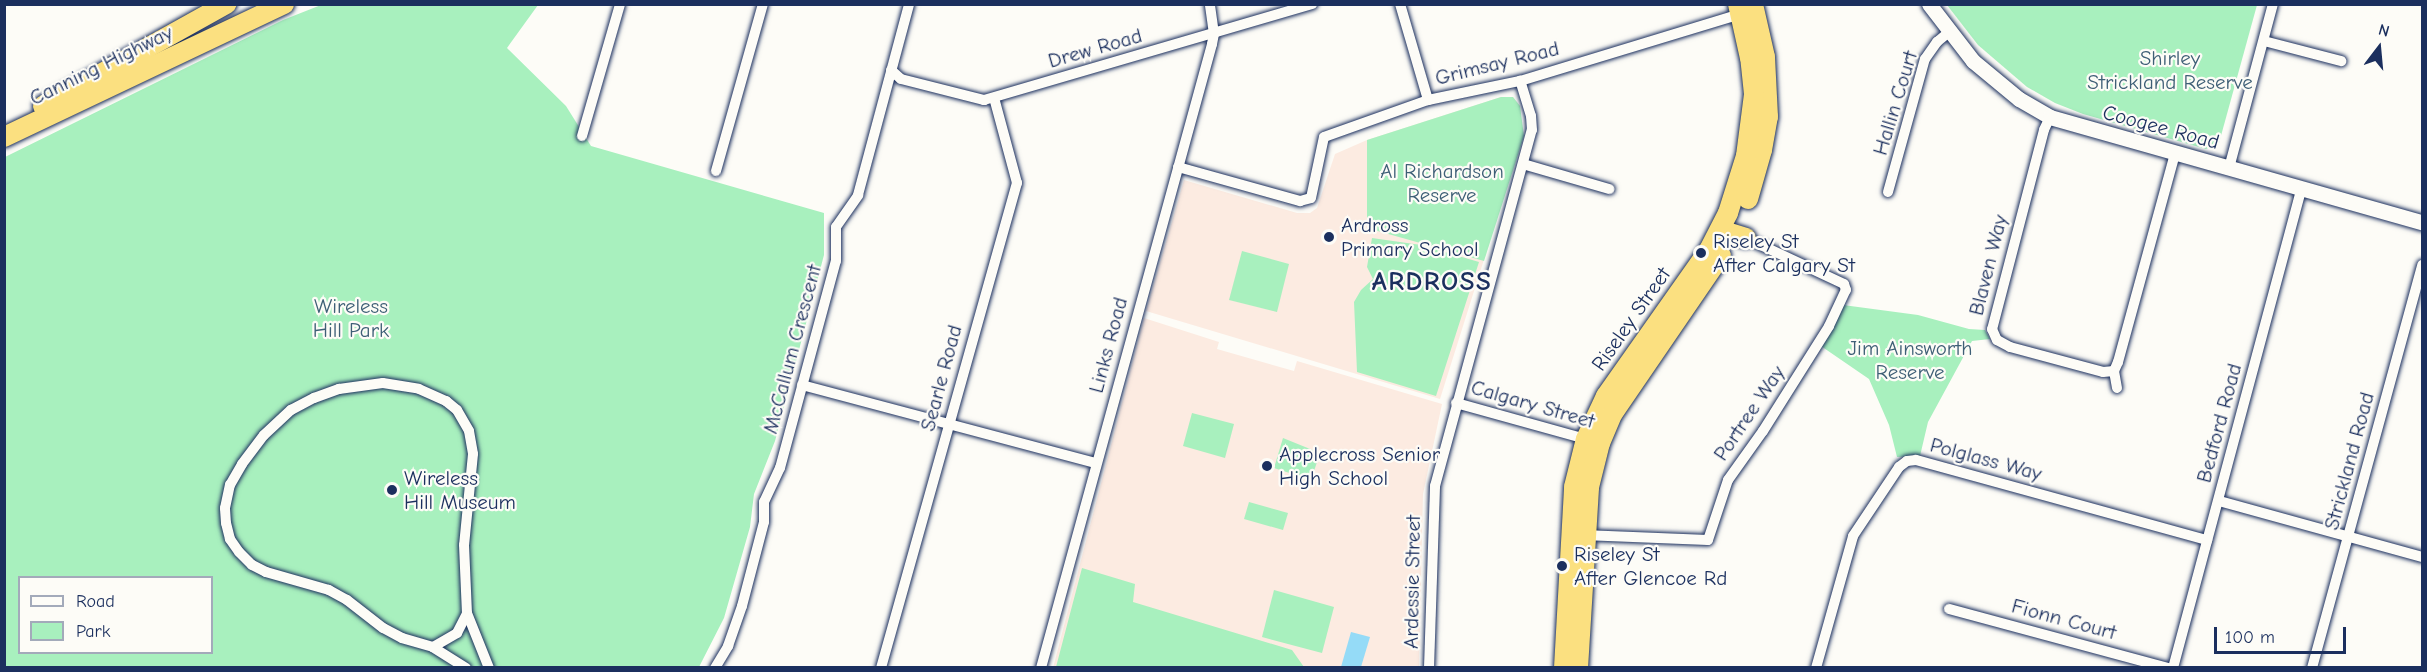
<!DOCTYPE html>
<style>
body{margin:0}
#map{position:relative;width:2427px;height:672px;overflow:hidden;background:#fdfcf7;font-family:"Comic Neue",sans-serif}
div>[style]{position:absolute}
.built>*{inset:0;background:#fcebe1}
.green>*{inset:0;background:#a8f0be}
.water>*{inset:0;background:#95dbf7}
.roads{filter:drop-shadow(0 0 2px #1b2f5e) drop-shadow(0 0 2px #1b2f5e)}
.street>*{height:10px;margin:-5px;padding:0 5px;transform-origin:5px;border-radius:5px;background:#fdfcf7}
.secondary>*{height:15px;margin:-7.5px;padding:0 7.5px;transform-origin:7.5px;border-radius:7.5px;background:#fdfcf7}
.highway>*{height:20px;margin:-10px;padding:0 10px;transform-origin:10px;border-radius:10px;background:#fbe080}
.dots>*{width:16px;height:16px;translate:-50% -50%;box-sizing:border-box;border:3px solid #fdfcf7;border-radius:50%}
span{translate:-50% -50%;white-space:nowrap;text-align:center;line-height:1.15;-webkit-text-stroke:4.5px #fdfcf7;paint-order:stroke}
.street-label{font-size:21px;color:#1b2f5e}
.park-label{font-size:21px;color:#3e5f76}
.poi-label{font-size:21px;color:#1b2f5e}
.left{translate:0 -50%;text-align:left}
.district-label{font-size:27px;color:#1b2f5e;font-weight:700;letter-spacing:1.5px}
.frame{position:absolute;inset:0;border:6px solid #1b2f5e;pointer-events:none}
.legend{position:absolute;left:18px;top:576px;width:195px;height:78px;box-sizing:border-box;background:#fdfcf7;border:2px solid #a3aaba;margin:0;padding:8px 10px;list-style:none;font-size:18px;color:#1b2f5e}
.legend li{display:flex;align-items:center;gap:12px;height:30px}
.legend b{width:30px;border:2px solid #a3aaba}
.north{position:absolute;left:2349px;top:18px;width:60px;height:60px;-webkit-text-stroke:4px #fdfcf7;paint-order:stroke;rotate:16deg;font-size:16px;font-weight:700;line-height:24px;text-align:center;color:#1b2f5e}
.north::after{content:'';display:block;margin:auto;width:21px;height:27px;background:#1b2f5e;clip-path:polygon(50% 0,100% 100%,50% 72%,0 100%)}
.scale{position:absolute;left:2214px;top:627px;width:132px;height:27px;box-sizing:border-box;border:3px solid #1b2f5e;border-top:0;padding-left:8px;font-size:18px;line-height:21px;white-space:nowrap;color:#1b2f5e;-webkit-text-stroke:4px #fdfcf7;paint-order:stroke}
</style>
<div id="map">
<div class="built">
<i style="clip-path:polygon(1501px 97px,1513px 97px,1520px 106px,1522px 139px,1440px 399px,1146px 311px,1184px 180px,1297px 213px,1310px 213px,1317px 208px,1335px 154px,1367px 140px)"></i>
<i style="clip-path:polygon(1144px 318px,1219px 342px,1217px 349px,1294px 371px,1297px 361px,1442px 404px,1423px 494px,1419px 667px,1053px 668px)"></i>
</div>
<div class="green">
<i style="clip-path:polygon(evenodd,321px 5px,538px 5px,507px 48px,566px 106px,591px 146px,824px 213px,824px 255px,775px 441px,754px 494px,750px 527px,724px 618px,699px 667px,5px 668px,5px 157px,283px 20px,321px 5px,20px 578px,212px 578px,212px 652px,20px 652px,20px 578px)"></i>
<i style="clip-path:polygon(1947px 5px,2257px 5px,2219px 143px,2206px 149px,2083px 114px,2055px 103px,2027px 87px,1978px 45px)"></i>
<i style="clip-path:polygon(1501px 97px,1513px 97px,1520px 106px,1524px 136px,1484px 261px,1367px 228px,1367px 140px)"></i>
<i style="clip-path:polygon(1372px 238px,1421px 245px,1479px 262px,1436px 396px,1357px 372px,1354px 302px,1361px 290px,1373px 279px,1367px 267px)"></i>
<i style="clip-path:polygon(1242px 251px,1289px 264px,1277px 312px,1229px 300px)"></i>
<i style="clip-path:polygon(1843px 305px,1918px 315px,1969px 329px,1985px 330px,1990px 339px,1972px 341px,1928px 422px,1920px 456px,1897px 457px,1889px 425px,1869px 379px,1818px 344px)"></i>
<i style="clip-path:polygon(1192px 413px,1234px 424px,1225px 458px,1183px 446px)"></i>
<i style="clip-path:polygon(1283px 438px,1320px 453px,1311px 480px,1274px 468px)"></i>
<i style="clip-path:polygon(1249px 502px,1288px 513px,1283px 530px,1244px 519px)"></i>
<i style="clip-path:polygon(1082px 568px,1135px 584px,1133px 602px,1292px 650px,1304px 667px,1056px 667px)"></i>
<i style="clip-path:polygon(1274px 590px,1334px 607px,1322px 653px,1262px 637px)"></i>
</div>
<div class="water">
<i style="clip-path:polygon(1351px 632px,1370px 637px,1361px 667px,1341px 667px)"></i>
</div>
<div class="roads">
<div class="street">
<i style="left:1400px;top:4px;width:100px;rotate:73.7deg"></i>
<i style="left:2264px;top:41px;width:80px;rotate:14.6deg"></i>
<i style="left:891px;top:70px;width:13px;rotate:42deg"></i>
<i style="left:901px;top:79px;width:86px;rotate:14.2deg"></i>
<i style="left:984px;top:100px;width:342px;rotate:-16.3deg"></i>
<i style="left:2050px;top:117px;width:14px;rotate:115deg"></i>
<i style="left:2044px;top:130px;width:206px;rotate:104.6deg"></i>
<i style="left:1992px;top:329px;width:12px;rotate:66deg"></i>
<i style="left:1997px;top:340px;width:15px;rotate:28deg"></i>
<i style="left:2010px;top:347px;width:96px;rotate:15deg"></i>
<i style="left:2103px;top:372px;width:11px;rotate:-5deg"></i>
<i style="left:582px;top:136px;width:137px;rotate:-73.9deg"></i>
<i style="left:1523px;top:164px;width:90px;rotate:16.2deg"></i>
<i style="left:1178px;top:167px;width:127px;rotate:15.6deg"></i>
<i style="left:1300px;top:201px;width:11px;rotate:-15deg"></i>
<i style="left:1311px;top:198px;width:62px;rotate:-78deg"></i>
<i style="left:1324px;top:137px;width:110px;rotate:-19.6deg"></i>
<i style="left:1428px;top:100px;width:94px;rotate:-11.7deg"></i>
<i style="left:1520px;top:81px;width:231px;rotate:-16.9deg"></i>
<i style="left:2229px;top:168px;width:170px;rotate:-75deg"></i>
<i style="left:716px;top:171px;width:173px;rotate:-74.3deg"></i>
<i style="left:1888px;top:192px;width:138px;rotate:-74.5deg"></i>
<i style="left:1925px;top:59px;width:21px;rotate:-55deg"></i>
<i style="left:1937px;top:42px;width:16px;rotate:-40deg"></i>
<i style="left:802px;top:385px;width:304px;rotate:14.9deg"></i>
<i style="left:2117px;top:388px;width:17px;rotate:-100deg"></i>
<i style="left:2114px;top:371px;width:10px;rotate:-66deg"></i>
<i style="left:2118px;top:362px;width:217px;rotate:-74.7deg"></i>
<i style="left:1456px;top:403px;width:138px;rotate:15.5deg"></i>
<i style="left:2219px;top:501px;width:211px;rotate:15.4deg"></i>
<i style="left:1583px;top:535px;width:125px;rotate:2.3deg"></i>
<i style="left:1708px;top:540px;width:63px;rotate:-71.6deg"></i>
<i style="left:1728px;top:480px;width:60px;rotate:-54.5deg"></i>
<i style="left:1763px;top:431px;width:124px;rotate:-57.8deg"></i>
<i style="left:1829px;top:326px;width:40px;rotate:-65deg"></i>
<i style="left:1846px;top:290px;width:6px;rotate:-108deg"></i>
<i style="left:1844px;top:284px;width:108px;rotate:-154.9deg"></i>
<i style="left:1949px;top:609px;width:227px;rotate:15.1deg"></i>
<i style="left:433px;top:647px;width:28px;rotate:-30deg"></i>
<i style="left:457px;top:633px;width:22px;rotate:-63deg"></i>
<i style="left:466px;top:668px;width:39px;rotate:-148deg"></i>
<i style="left:433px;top:647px;width:32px;rotate:-164deg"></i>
<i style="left:402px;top:638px;width:21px;rotate:-152deg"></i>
<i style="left:383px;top:628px;width:46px;rotate:-142.1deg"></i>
<i style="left:347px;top:600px;width:21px;rotate:-151deg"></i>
<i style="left:329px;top:590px;width:66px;rotate:-164.1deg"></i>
<i style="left:266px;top:572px;width:16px;rotate:-153deg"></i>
<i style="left:252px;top:565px;width:18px;rotate:-135deg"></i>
<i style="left:239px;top:552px;width:16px;rotate:-125deg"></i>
<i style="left:230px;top:539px;width:16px;rotate:-104deg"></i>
<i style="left:226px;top:523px;width:15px;rotate:-94deg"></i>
<i style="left:225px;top:508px;width:24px;rotate:-78deg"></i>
<i style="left:230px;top:485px;width:24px;rotate:-60deg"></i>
<i style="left:242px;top:464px;width:36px;rotate:-53deg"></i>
<i style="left:264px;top:435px;width:37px;rotate:-43deg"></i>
<i style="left:291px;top:410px;width:26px;rotate:-28deg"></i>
<i style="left:314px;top:398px;width:27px;rotate:-20deg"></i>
<i style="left:339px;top:389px;width:44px;rotate:-7.8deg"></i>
<i style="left:383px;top:383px;width:36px;rotate:9deg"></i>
<i style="left:419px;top:389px;width:30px;rotate:24deg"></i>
<i style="left:446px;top:401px;width:14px;rotate:39deg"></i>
<i style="left:457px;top:410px;width:24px;rotate:60deg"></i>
<i style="left:469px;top:431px;width:23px;rotate:80deg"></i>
<i style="left:473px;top:454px;width:91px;rotate:95.6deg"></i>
<i style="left:464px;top:545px;width:68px;rotate:87.5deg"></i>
<i style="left:467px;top:613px;width:59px;rotate:68.2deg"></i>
<i style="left:715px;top:668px;width:26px;rotate:-59deg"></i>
<i style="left:728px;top:646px;width:42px;rotate:-70.7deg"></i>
<i style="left:742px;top:606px;width:87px;rotate:-75.3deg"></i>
<i style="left:764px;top:522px;width:20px;rotate:-90deg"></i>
<i style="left:764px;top:502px;width:38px;rotate:-65deg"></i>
<i style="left:780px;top:468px;width:214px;rotate:-74.9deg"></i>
<i style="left:836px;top:261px;width:34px;rotate:-90deg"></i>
<i style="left:836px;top:227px;width:39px;rotate:-55deg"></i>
<i style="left:858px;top:195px;width:198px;rotate:-75deg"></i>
<i style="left:881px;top:668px;width:504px;rotate:-74.34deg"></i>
<i style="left:1017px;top:183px;width:88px;rotate:-105.1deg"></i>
<i style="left:1041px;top:668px;width:647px;rotate:-74.67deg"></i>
<i style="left:1212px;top:44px;width:10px;rotate:-79deg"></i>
<i style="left:1214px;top:34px;width:30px;rotate:-98deg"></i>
<i style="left:1429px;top:668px;width:182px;rotate:-88.1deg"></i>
<i style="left:1435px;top:486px;width:369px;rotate:-74.8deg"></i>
<i style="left:1532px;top:130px;width:14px;rotate:-94deg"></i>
<i style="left:1531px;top:116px;width:37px;rotate:-107deg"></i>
<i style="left:1816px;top:668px;width:137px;rotate:-74.3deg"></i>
<i style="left:1853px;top:536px;width:83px;rotate:-56.3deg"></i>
<i style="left:1899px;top:467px;width:10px;rotate:-37deg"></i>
<i style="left:1907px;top:461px;width:9px;rotate:-6deg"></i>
<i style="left:1916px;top:460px;width:302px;rotate:15.4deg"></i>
<i style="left:2173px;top:668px;width:497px;rotate:-75deg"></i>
<i style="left:2312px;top:668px;width:418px;rotate:-74.7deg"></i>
</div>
<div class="secondary">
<i style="left:1929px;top:4px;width:72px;rotate:52.3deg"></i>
<i style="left:1973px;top:61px;width:60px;rotate:39.6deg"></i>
<i style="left:2019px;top:99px;width:36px;rotate:30deg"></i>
<i style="left:2050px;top:117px;width:387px;rotate:15.8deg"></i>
</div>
<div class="highway">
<i style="left:43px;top:106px;width:210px;rotate:-29.1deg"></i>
<i style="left:4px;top:137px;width:310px;rotate:-25.4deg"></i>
<i style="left:1748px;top:199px;width:51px;rotate:-74.1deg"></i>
<i style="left:1762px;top:150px;width:34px;rotate:-80deg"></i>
<i style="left:1768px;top:117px;width:60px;rotate:-92.9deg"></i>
<i style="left:1765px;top:57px;width:54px;rotate:-102.8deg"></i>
<i style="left:1720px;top:230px;width:27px;rotate:17deg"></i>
<i style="left:1564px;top:668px;width:181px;rotate:-86.8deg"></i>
<i style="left:1574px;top:487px;width:49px;rotate:-76deg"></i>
<i style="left:1586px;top:439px;width:47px;rotate:-65.1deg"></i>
<i style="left:1606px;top:396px;width:179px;rotate:-54.8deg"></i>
<i style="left:1709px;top:250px;width:42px;rotate:-62.8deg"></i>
<i style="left:1728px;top:213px;width:60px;rotate:-72.5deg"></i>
<i style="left:1746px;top:156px;width:63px;rotate:-82.6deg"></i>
<i style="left:1754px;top:94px;width:36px;rotate:-96deg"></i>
<i style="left:1750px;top:58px;width:55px;rotate:-102.5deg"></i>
<i style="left:1578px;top:668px;width:181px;rotate:-86.5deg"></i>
<i style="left:1589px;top:487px;width:45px;rotate:-76deg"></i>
<i style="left:1600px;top:443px;width:33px;rotate:-67deg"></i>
<i style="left:1613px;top:413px;width:191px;rotate:-55.6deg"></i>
</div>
</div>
<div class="dots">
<i style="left:1329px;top:237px;background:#1b2f5e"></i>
<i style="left:1701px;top:253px;background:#1b2f5e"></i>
<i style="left:1267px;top:466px;background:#1b2f5e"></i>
<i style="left:392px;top:490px;background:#1b2f5e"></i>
<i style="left:1562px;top:566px;background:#1b2f5e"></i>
</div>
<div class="street-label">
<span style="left:1095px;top:48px;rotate:-16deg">Drew Road</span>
<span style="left:1497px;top:63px;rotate:-14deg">Grimsay Road</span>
<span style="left:101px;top:65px;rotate:-26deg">Canning Highway</span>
<span style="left:1895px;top:103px;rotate:-73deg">Hallin Court</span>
<span style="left:2161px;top:127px;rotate:15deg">Coogee Road</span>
<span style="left:1988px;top:265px;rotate:-76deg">Blaven Way</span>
<span style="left:1631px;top:319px;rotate:-55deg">Riseley Street</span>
<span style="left:1108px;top:345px;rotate:-75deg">Links Road</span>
<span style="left:792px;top:349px;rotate:-75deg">McCallum Crescent</span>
<span style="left:941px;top:378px;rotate:-75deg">Searle Road</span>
<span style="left:1533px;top:404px;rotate:16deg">Calgary Street</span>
<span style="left:1749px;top:413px;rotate:-56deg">Portree Way</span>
<span style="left:2219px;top:423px;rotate:-75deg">Bedford Road</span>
<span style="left:1986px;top:459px;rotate:15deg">Polglass Way</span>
<span style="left:2349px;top:461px;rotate:-75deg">Strickland Road</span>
<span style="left:1412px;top:582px;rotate:-89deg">Ardessie Street</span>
<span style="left:2064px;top:619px;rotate:15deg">Fionn Court</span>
</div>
<div class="park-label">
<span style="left:2170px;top:70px">Shirley<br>Strickland Reserve</span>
<span style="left:1442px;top:183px">Al Richardson<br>Reserve</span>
<span style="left:351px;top:318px">Wireless<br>Hill Park</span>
<span style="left:1910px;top:360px">Jim Ainsworth<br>Reserve</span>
</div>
<div class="poi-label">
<span class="left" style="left:1341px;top:237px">Ardross<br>Primary School</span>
<span class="left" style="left:1713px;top:253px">Riseley St<br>After Calgary St</span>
<span class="left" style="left:1279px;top:466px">Applecross Senior<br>High School</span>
<span class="left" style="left:404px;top:490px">Wireless<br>Hill Museum</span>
<span class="left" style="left:1574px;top:566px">Riseley St<br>After Glencoe Rd</span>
</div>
<div class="district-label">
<span style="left:1432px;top:282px">ARDROSS</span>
</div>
<div class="frame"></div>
<ul class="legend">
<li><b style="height:8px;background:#fdfcf7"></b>Road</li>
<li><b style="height:16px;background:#a8f0be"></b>Park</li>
</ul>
<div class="north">N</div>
<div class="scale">100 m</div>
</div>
